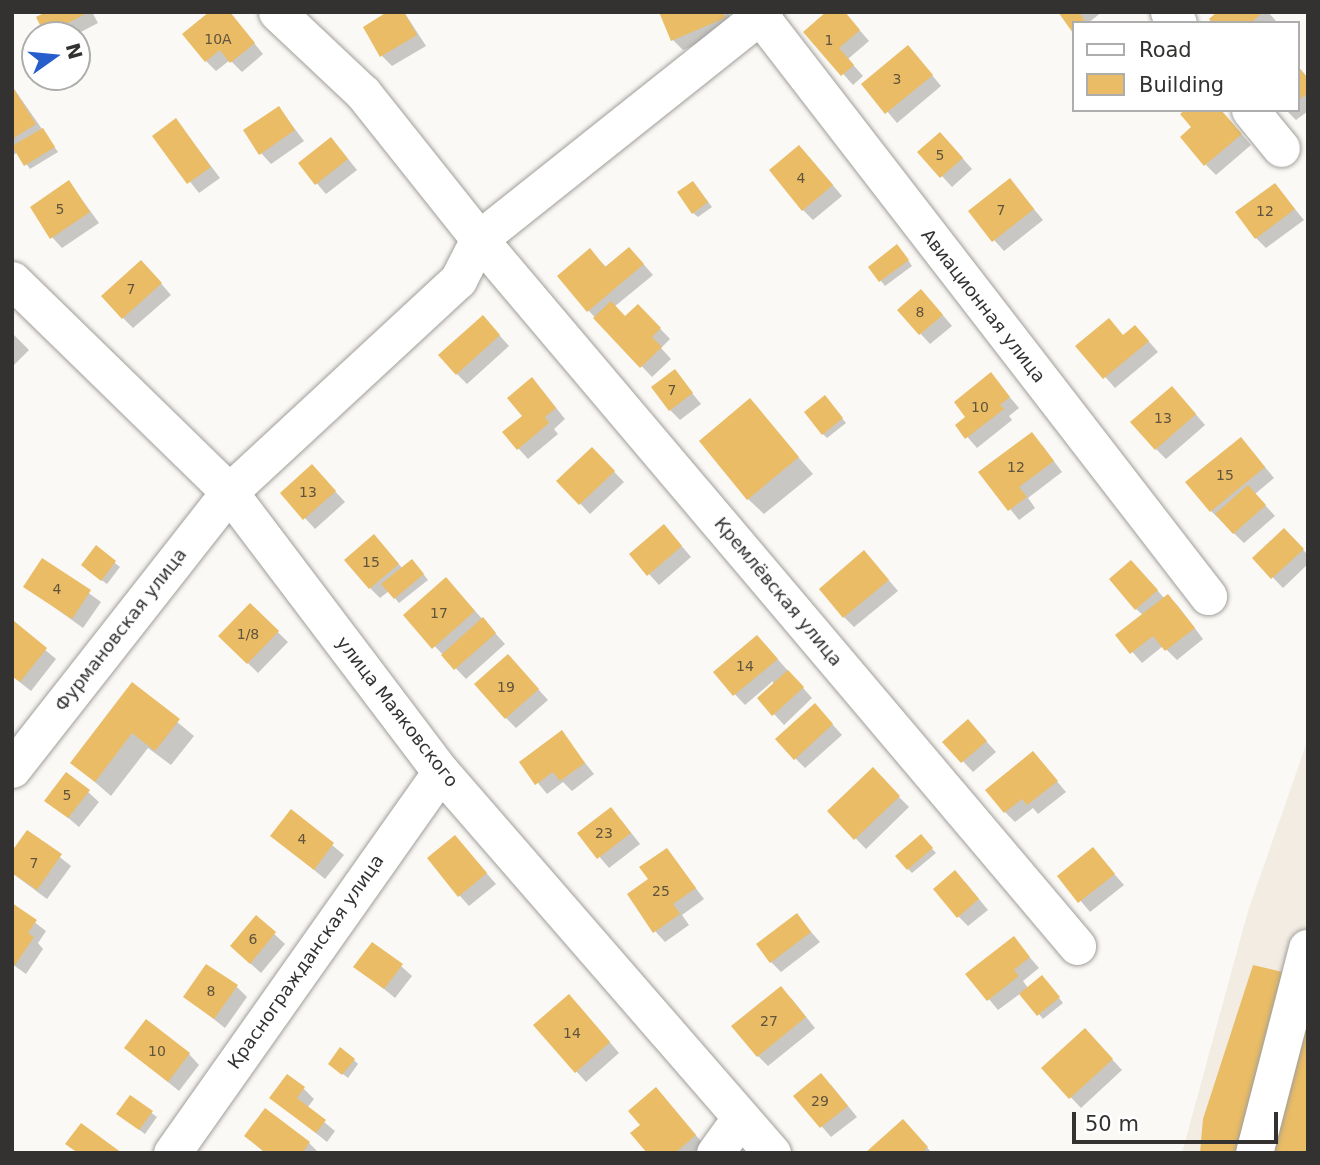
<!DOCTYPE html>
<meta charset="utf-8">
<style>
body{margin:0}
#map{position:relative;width:1320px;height:1165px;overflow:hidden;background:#fbf9f5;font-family:"DejaVu Sans",sans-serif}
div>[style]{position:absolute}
.built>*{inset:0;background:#f2ece2}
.shadow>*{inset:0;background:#0003}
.building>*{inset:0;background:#e9bc65}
.roads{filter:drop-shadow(0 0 2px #a09e9b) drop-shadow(0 0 2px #a09e9b)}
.minor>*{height:37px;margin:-18.5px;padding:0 18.5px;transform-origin:18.5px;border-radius:18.5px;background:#fff}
span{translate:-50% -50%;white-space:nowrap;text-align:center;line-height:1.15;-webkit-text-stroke:5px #fff;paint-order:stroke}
.number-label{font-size:14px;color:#60543e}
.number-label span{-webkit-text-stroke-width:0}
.street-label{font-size:18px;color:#333231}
.frame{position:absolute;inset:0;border:14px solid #333231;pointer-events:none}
.legend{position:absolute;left:1072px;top:21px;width:228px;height:91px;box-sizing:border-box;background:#fff;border:2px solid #adadad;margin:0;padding:9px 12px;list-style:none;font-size:21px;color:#333231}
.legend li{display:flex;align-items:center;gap:14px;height:35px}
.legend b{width:35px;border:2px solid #adadad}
.north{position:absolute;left:21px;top:21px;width:70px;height:70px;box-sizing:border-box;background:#fff;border:2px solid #adadad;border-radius:50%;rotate:75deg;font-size:19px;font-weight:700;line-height:28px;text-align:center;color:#333231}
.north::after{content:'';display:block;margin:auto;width:24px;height:32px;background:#275ecb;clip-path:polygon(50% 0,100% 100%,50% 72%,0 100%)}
.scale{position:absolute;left:1072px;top:1112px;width:206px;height:32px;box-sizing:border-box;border:4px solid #333231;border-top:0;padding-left:9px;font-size:21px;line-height:24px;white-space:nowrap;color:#333231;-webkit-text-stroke:5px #fff;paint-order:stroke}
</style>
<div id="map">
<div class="built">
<i style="clip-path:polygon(1308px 739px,1308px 1153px,1182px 1153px,1248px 911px)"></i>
</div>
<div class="shadow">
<i style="clip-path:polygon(50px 12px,92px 12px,98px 23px,75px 35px,48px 35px)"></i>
<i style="clip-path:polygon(229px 12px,263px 54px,242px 72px,230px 60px,216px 71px,206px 61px)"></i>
<i style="clip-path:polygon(391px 12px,404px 12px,426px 46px,392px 66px,382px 56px)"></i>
<i style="clip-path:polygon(661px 12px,728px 12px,734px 28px,683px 50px,673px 40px)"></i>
<i style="clip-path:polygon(844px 12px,869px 41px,848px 59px,863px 76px,853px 85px,806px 32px)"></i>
<i style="clip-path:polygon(1061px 12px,1102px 12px,1088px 23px,1073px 23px,1073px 30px)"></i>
<i style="clip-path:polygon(1220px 12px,1268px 12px,1276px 21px,1214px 23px)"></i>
<i style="clip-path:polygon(918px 58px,941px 86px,897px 123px,864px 84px)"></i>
<i style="clip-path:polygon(1297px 65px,1308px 78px,1308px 111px,1296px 120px,1286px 110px,1297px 110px)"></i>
<i style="clip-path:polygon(12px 86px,58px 152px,30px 169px,18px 152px,12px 156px)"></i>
<i style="clip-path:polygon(279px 108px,304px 141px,271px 164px,261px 153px)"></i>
<i style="clip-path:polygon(176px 120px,220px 178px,199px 193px,154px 136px)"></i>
<i style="clip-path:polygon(1229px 120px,1251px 145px,1216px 175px,1206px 165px)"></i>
<i style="clip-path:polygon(950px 144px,972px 169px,952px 187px,920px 152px)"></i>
<i style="clip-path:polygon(341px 150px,357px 170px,326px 194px,300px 164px)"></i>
<i style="clip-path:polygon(809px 157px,842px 196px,813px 220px,803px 210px)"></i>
<i style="clip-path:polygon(1010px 180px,1043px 220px,1004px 251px,994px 240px)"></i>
<i style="clip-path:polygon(69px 182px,99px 223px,62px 248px,52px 237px)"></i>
<i style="clip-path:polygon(1275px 185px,1304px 220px,1266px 248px,1256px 238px)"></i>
<i style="clip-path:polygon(697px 187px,712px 207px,698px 217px,693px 213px)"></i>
<i style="clip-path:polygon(590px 250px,607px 268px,639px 259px,653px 275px,614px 307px,625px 318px,648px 316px,670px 339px,661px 348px,671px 359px,652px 377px,588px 310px)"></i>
<i style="clip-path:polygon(902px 251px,912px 266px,885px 286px,870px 267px)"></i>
<i style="clip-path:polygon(151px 272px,171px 295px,133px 328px,123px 318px)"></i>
<i style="clip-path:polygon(931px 301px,952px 326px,930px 344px,899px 310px)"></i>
<i style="clip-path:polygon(493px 328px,509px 346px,467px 384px,457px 374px)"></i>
<i style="clip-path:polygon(12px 333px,29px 350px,12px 367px)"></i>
<i style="clip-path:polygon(1124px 337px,1145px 337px,1158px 352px,1115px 388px,1078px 346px)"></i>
<i style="clip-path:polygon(675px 372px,701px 404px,680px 420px,670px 410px)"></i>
<i style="clip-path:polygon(991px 375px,1019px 408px,1009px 416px,1012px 420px,977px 448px,957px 425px,968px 417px)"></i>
<i style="clip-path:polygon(542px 390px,565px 419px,554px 429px,558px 434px,528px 459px,518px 448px,524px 416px)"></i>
<i style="clip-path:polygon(1182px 398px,1205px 425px,1166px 459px,1156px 449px)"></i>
<i style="clip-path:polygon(750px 401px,813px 474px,764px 514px,748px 499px)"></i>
<i style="clip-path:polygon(829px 402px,846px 423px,827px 438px,823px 434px)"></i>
<i style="clip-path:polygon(1042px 445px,1062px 472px,1028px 498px,1035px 508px,1019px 520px,981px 473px)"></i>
<i style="clip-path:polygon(592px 449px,624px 482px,590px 514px,559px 481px)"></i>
<i style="clip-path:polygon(1251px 450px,1274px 478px,1255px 494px,1275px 516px,1244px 543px,1211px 511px)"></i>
<i style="clip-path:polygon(322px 477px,345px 502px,315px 529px,282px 493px)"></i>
<i style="clip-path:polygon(1284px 530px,1308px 555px,1308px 564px,1283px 588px,1254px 558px)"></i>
<i style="clip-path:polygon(674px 537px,691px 557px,659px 585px,649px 574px)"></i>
<i style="clip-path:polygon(384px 547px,403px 569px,417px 566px,428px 580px,399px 603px,389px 591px,380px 598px,370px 588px)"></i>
<i style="clip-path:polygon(96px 548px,120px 567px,107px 584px,87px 570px)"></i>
<i style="clip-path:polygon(43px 560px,101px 602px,83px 628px,26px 587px)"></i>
<i style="clip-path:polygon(874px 563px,898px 591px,854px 627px,844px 617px)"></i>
<i style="clip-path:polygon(1141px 572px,1165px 599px,1168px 596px,1178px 606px,1203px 639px,1177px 660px,1163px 646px,1142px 663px,1118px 635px,1143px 615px,1136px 609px)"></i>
<i style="clip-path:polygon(456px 590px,505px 644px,466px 679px,405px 615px)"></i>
<i style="clip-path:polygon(250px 605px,288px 642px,258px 673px,220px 636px)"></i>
<i style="clip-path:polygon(14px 624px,56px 659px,31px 691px,12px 676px)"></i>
<i style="clip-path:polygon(767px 647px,812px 698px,784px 725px,774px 714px,773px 681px,745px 705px,715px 673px)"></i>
<i style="clip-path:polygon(518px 667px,548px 700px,516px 728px,506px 718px)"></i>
<i style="clip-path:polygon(133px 685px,194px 736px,171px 765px,148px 748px,111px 796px,73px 763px)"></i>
<i style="clip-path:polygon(825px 716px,842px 735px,805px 768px,795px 758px)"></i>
<i style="clip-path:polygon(978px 732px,996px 752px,973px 772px,945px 742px)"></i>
<i style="clip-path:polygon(561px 733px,594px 774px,572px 791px,563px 782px,547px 794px,521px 762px)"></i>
<i style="clip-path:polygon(1033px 753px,1066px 792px,1038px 814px,1033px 808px,1015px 822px,1005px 812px)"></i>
<i style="clip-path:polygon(872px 770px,909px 807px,866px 849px,829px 811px)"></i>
<i style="clip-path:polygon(88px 792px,99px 802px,79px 827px,47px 800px)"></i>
<i style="clip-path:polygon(291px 811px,344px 855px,325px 879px,272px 835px)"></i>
<i style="clip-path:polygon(621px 820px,640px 844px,609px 868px,580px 834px)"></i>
<i style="clip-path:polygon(28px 832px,71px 866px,47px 899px,12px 873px)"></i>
<i style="clip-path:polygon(455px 837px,496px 884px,469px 906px,459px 895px)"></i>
<i style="clip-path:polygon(921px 837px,936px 853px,912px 873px,908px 869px)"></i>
<i style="clip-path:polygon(667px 850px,704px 899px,682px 915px,689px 925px,665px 942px,655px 931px,650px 880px)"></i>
<i style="clip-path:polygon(1093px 850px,1124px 885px,1090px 912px,1060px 876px)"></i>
<i style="clip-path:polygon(965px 882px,988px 910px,968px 926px,958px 916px)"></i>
<i style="clip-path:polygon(12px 905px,46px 931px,38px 943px,43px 949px,26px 974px,12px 964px)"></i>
<i style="clip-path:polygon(796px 915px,820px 942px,781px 972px,771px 962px)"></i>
<i style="clip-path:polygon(257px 918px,285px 944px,261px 973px,242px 956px)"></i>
<i style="clip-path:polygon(1014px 939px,1039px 968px,1023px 981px,1028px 988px,1047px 982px,1063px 1003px,1043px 1019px,1021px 993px,998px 1010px,968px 974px)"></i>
<i style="clip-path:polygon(356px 966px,401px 966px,412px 976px,395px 998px)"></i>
<i style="clip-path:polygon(237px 987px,247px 997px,225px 1028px,186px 997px)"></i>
<i style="clip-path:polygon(791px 998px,815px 1028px,768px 1066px,758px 1056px)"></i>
<i style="clip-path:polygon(579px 1006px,619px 1053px,586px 1082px,576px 1071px)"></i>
<i style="clip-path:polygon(1095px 1041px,1122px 1070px,1081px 1108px,1043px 1068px)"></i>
<i style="clip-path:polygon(126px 1048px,189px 1054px,199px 1065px,179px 1091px)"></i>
<i style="clip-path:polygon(354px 1060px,358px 1064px,348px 1078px,335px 1068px)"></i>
<i style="clip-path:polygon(831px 1085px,857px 1117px,831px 1137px,795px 1096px)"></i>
<i style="clip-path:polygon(304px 1089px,314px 1099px,307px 1108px,335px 1131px,327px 1142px,272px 1098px)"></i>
<i style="clip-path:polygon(130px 1097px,157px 1117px,145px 1134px,123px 1118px)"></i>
<i style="clip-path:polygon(666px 1100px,705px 1146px,697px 1153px,649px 1153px)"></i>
<i style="clip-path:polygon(913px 1132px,932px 1153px,867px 1153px)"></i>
<i style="clip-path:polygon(246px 1136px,309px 1143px,319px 1153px,265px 1153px)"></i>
</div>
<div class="building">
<i style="clip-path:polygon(46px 12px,89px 12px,45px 35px,36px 17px)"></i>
<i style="clip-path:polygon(209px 12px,230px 12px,255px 43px,230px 63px,220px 50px,205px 62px,182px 34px)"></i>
<i style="clip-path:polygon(387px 12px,404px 12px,417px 35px,380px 57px,363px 27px)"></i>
<i style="clip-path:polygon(659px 12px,723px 12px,725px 18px,671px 41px)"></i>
<i style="clip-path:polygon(826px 12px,845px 12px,860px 30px,839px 48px,854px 65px,841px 76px,803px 32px)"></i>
<i style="clip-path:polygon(1058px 12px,1079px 12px,1086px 23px,1073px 23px,1073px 33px)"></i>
<i style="clip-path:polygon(1217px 12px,1263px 12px,1251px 23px,1212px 23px,1209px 19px)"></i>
<i style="clip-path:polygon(908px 45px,933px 75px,885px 114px,861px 84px)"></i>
<i style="clip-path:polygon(1297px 65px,1308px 79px,1308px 93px,1297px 101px)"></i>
<i style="clip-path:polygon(12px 86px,36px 124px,12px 139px)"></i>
<i style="clip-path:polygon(279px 106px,295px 130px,259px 155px,243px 130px)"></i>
<i style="clip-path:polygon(1185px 110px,1221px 110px,1242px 134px,1204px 166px,1180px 137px,1191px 127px,1180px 114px)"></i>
<i style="clip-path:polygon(176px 118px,211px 167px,187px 184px,152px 136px)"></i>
<i style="clip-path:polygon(43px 128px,55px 147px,24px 166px,12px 146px)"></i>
<i style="clip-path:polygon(940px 132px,963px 158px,940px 178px,917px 152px)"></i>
<i style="clip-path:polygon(331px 137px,348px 159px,315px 185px,298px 163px)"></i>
<i style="clip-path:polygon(799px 145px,833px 185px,802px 211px,769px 170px)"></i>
<i style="clip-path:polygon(1010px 178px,1034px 209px,992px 242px,968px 211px)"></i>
<i style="clip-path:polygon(69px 180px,90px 212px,50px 239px,30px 207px)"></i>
<i style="clip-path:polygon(693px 181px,708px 202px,692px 214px,677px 192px)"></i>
<i style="clip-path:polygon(1275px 183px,1295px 209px,1255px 239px,1235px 212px)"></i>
<i style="clip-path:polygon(897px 244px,909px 260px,879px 282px,868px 267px)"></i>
<i style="clip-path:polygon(629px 247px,644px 264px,587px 312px,557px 276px,590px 248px,605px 267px)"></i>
<i style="clip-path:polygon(141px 260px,162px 283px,122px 319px,101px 296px)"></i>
<i style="clip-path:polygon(921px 289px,943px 315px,919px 335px,897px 310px)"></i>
<i style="clip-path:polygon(611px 301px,625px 316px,638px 304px,661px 328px,652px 337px,662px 347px,640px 368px,593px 318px)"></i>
<i style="clip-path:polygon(483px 315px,500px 335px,456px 375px,438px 355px)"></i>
<i style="clip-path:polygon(1109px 318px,1123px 335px,1135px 325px,1149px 341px,1103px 379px,1075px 346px)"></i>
<i style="clip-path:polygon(675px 369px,693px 393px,669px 411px,651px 387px)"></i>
<i style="clip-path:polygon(991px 372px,1010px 397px,1000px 405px,1004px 409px,965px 439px,955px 425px,965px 417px,954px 402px)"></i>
<i style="clip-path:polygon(532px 377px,556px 408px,545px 417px,549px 423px,517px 450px,502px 432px,522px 416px,507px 398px)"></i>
<i style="clip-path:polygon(1172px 386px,1196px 414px,1155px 450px,1130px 422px)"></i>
<i style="clip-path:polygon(825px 395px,843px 418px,822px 435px,804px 412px)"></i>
<i style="clip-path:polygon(750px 398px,799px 457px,747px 500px,699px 441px)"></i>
<i style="clip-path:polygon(1032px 432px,1054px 461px,1019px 487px,1027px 497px,1008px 511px,978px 472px)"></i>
<i style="clip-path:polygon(1241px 437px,1265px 467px,1210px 512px,1185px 482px)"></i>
<i style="clip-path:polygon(592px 447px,615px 471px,579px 505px,556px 481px)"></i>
<i style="clip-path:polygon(312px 464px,336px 491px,303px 520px,280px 493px)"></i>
<i style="clip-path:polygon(1248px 485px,1266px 505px,1233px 534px,1215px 514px)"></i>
<i style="clip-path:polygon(664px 524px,682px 546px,647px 576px,629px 554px)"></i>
<i style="clip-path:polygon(1284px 528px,1304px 549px,1271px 579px,1252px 558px)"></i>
<i style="clip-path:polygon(374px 534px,399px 564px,369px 589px,344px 560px)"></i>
<i style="clip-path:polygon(96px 545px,116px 561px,101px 581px,81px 565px)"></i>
<i style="clip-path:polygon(864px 550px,889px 580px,843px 618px,819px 589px)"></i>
<i style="clip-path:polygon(42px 558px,91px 590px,72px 619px,23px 587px)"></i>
<i style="clip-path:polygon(412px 559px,424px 574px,394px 599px,381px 584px)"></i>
<i style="clip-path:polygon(1131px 560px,1158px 590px,1135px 610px,1109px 579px)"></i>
<i style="clip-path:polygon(446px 577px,475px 611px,432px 649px,403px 615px)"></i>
<i style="clip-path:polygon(1168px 594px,1195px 628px,1165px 651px,1153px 636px,1130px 654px,1115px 635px)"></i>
<i style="clip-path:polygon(250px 603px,279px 631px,247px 664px,218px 636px)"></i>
<i style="clip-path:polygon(483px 617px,496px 633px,454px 670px,441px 655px)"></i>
<i style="clip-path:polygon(14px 621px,47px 648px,20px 682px,12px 676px)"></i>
<i style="clip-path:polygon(757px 635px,778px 659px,733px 696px,713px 672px)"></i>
<i style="clip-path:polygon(508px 654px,539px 689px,505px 719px,474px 684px)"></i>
<i style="clip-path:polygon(788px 670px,804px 687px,772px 716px,757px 698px)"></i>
<i style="clip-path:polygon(132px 682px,180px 719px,155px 751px,132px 733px,95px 782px,70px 763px)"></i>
<i style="clip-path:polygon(815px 703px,833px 724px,794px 760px,775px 739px)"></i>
<i style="clip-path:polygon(968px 719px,987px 741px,961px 763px,942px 742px)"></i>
<i style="clip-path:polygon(562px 730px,585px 763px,560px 781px,553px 772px,535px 785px,519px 762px)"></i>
<i style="clip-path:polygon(1033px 751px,1058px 781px,1027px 805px,1022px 799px,1004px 813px,985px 790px)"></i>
<i style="clip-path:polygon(873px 767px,900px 796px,854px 840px,827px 811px)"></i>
<i style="clip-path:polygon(66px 772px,90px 790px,68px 818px,44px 801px)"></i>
<i style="clip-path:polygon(611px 807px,631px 833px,597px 859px,577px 833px)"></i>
<i style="clip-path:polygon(291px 809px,334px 843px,314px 870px,270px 836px)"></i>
<i style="clip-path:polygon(27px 830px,62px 854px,37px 890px,12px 873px,12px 851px)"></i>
<i style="clip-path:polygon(921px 834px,933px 848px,907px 870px,895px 856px)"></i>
<i style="clip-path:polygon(455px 835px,487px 873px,458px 897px,427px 858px)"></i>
<i style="clip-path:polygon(1093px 847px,1115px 874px,1078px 903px,1057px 876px)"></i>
<i style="clip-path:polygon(667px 848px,696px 888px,673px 904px,680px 914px,653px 933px,627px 894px,648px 879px,639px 867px)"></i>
<i style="clip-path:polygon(955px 870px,979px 899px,957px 918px,933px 889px)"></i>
<i style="clip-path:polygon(12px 903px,37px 920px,28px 933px,34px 937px,15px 965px,12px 963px)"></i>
<i style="clip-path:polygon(797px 913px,811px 932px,770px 963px,756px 944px)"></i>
<i style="clip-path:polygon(256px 915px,276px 932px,250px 964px,230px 946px)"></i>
<i style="clip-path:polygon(1014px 936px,1030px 957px,1014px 970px,1019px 976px,987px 1001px,965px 974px)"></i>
<i style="clip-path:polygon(372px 942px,403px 964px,384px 989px,353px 967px)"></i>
<i style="clip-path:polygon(206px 964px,238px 985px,214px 1019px,183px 997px)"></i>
<i style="clip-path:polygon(1253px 965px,1291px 974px,1243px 1153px,1200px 1153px,1203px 1119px)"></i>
<i style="clip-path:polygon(1042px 975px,1060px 997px,1037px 1016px,1019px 994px)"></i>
<i style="clip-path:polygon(781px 986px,806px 1017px,757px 1057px,731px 1026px)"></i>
<i style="clip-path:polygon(569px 994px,610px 1042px,575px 1073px,533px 1025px)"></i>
<i style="clip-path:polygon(1308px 1009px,1308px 1153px,1270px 1153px)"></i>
<i style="clip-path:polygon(146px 1019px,190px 1053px,168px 1082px,124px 1048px)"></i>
<i style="clip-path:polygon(1085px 1028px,1113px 1059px,1069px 1099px,1041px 1068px)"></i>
<i style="clip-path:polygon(340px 1047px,355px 1059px,342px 1075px,328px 1064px)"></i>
<i style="clip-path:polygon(821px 1073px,848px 1106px,820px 1128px,793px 1096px)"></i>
<i style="clip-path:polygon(287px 1074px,305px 1087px,297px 1098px,326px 1120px,316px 1133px,269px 1098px)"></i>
<i style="clip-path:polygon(656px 1087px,696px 1135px,675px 1153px,647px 1153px,630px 1133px,640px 1125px,628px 1111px)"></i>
<i style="clip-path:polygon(130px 1095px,153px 1111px,139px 1130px,116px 1114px)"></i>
<i style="clip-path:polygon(265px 1108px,310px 1142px,302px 1153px,266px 1153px,244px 1136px)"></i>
<i style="clip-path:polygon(903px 1119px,928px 1147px,921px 1153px,865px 1153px)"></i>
<i style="clip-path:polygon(81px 1123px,122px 1153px,78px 1153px,65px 1144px)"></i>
</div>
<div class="roads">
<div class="minor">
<i style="left:277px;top:12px;width:118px;rotate:43.3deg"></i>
<i style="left:363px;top:93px;width:186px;rotate:51.5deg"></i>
<i style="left:479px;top:239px;width:926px;rotate:49.77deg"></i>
<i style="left:757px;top:12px;width:738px;rotate:52.32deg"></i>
<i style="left:1169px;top:12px;width:14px;rotate:51deg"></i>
<i style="left:1250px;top:110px;width:49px;rotate:50.8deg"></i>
<i style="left:12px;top:280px;width:303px;rotate:44.3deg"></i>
<i style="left:229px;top:492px;width:351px;rotate:52.9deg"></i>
<i style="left:441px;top:772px;width:505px;rotate:49.02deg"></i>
<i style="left:12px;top:769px;width:352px;rotate:-51.9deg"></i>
<i style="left:229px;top:492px;width:312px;rotate:-42.8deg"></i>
<i style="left:458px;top:280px;width:46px;rotate:-62.9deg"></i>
<i style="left:479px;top:239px;width:364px;rotate:-38.5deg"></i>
<i style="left:172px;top:1153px;width:466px;rotate:-54.8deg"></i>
<i style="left:715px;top:1153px;width:44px;rotate:-54.2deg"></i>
<i style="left:1254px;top:1153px;width:212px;rotate:-75.5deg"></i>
</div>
</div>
<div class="number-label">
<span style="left:218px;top:39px">10А</span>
<span style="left:829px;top:40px">1</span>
<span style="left:897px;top:79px">3</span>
<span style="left:940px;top:155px">5</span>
<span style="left:801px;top:178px">4</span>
<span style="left:60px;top:209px">5</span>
<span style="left:1001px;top:210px">7</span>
<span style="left:1265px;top:211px">12</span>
<span style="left:131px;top:289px">7</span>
<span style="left:920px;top:312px">8</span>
<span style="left:672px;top:390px">7</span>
<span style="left:980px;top:407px">10</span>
<span style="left:1163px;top:418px">13</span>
<span style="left:1016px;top:467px">12</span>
<span style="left:1225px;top:475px">15</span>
<span style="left:308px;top:492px">13</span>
<span style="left:371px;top:562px">15</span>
<span style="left:57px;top:589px">4</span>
<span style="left:439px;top:613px">17</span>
<span style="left:248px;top:634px">1/8</span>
<span style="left:745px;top:666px">14</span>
<span style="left:506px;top:687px">19</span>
<span style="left:67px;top:795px">5</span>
<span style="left:604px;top:833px">23</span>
<span style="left:302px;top:839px">4</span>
<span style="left:34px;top:863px">7</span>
<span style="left:661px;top:891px">25</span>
<span style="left:253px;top:939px">6</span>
<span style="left:211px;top:991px">8</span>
<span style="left:769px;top:1021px">27</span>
<span style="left:572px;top:1033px">14</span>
<span style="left:157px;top:1051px">10</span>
<span style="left:820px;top:1101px">29</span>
</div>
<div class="street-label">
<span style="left:983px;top:306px;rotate:52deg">Авиационная улица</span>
<span style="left:778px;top:592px;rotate:50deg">Кремлёвская улица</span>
<span style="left:121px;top:630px;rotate:-52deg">Фурмановская улица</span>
<span style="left:397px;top:712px;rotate:52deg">улица Маяковского</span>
<span style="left:306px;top:962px;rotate:-55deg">Красногражданская улица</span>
</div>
<div class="frame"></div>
<ul class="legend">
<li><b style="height:9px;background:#fff"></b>Road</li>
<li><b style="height:19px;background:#e9bc65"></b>Building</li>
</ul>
<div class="north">N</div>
<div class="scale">50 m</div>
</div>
